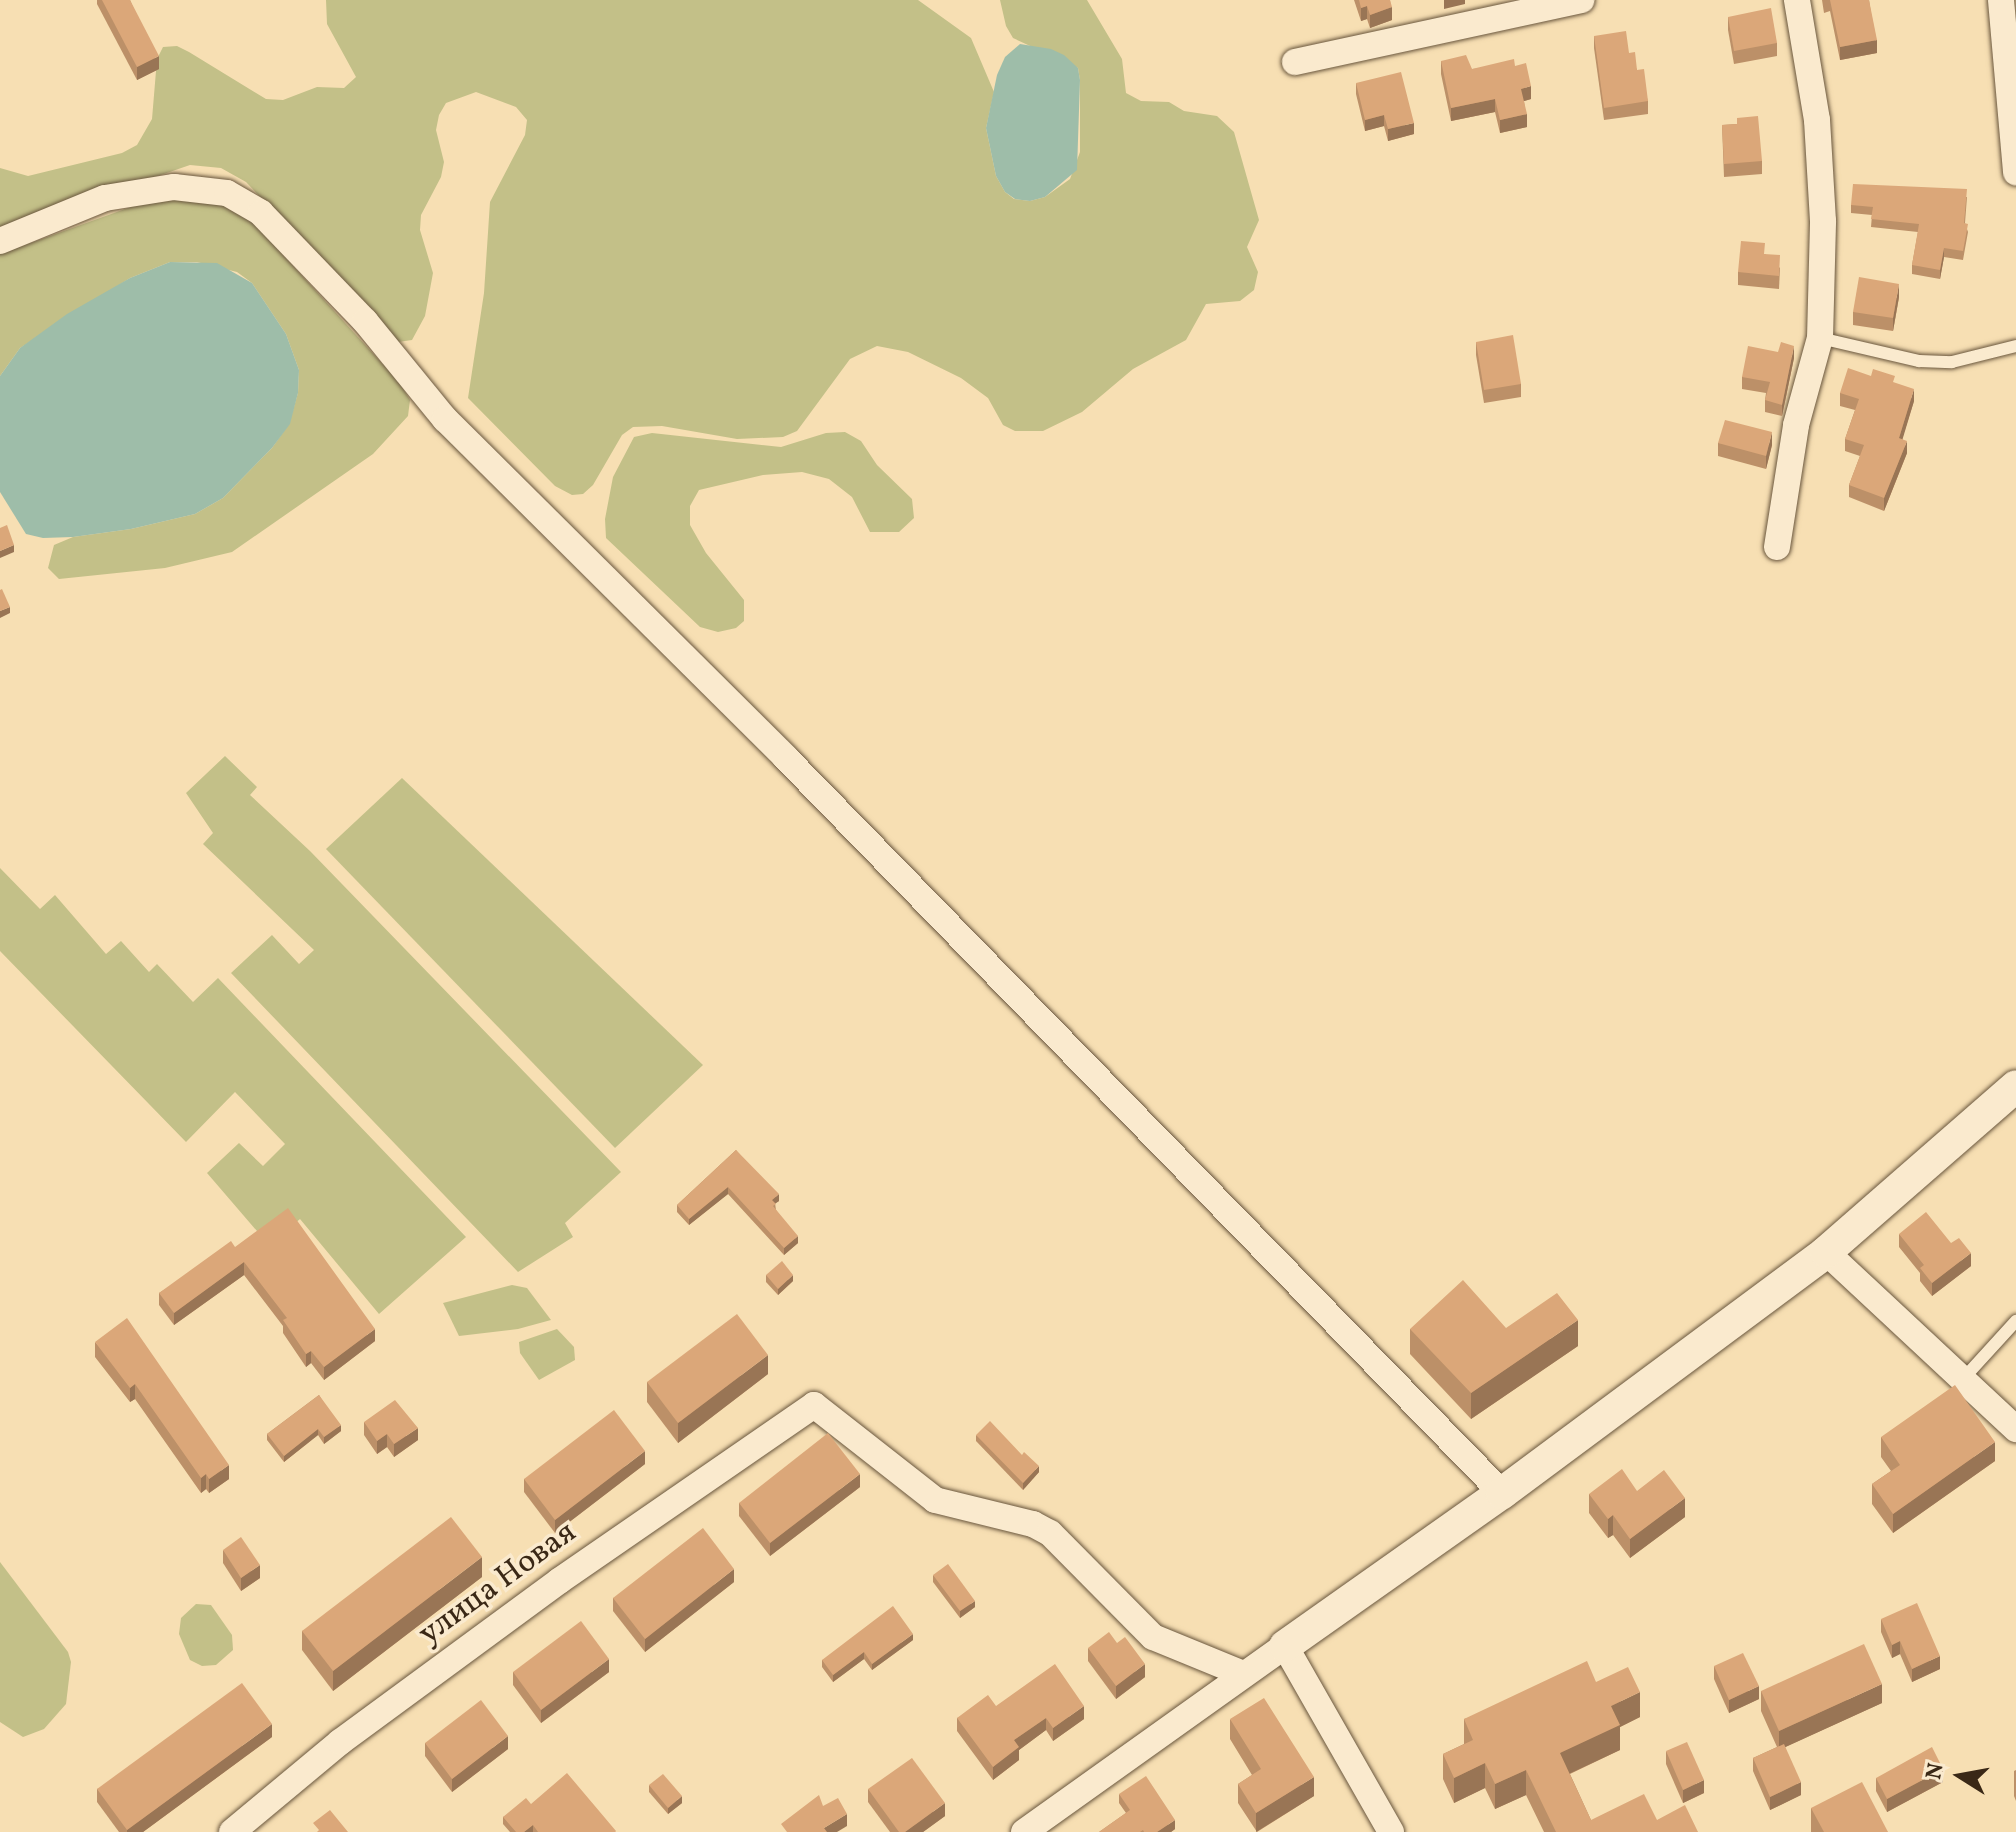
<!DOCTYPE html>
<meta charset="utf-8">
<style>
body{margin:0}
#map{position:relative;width:2016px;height:1832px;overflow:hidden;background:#f7dfb3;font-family:Vollkorn,serif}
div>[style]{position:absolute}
.green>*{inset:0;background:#c3c088}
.water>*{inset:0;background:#9ebda9}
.roads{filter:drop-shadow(0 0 2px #69563d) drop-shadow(0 0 2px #69563d)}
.service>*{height:12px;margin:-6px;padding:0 6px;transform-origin:6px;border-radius:6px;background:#faeace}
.minor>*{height:26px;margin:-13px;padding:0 13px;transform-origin:13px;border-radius:13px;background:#faeace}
.tertiary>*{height:32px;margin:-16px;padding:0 16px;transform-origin:16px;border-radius:16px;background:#faeace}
.wall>*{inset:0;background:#bc9068}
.shaded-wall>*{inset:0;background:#997555}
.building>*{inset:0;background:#dba779}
span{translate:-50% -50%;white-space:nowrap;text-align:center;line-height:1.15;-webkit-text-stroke:7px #faeace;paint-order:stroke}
.street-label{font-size:32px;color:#3a2816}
.north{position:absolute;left:1920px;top:1736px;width:80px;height:80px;-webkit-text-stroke:6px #faeace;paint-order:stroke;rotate:281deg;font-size:22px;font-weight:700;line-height:32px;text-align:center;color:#3a2816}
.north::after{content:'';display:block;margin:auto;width:28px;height:36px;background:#3a2816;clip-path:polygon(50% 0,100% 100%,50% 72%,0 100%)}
</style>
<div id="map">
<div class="green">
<i style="clip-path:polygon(326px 0,918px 0,971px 38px,994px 92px,986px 128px,996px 176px,1005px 192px,1014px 199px,1030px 201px,1045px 197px,1070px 179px,1080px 152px,1080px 80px,1078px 68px,1013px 38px,1006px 26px,1000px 0,1087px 0,1122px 59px,1126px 93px,1141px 101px,1169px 102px,1184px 111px,1217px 116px,1234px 132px,1259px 220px,1247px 247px,1258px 272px,1254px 290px,1240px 301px,1206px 304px,1186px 340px,1133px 369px,1082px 412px,1043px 431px,1015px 431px,1003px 425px,988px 398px,961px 378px,908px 352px,877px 346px,850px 359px,797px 431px,783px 437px,737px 439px,662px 426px,633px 427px,622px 435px,593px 485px,583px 494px,572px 495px,555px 486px,468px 398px,484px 293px,490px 202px,525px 135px,527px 120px,516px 107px,476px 92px,446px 103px,439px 115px,436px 130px,444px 162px,441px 177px,421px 215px,420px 230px,433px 273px,425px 316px,412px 340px,398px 342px,246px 182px,221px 168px,190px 165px,0 230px,0 168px,28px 176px,122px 153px,137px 145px,152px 119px,157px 59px,163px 47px,177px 46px,189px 52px,266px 99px,283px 100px,317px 87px,344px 88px,356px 77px,327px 24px)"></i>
<i style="clip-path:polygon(178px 199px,220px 203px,252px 221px,399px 382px,410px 400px,408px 416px,373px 454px,232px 552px,165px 568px,59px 579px,48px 568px,54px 545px,73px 537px,131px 529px,195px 514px,223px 498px,272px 448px,289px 424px,298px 393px,299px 370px,286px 334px,252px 283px,237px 272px,197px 262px,170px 262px,130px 278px,20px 348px,0 376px,0 254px,139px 204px)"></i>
<i style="clip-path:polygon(845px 432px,861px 441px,877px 465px,912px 499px,914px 518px,899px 532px,870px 532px,852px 497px,829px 479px,802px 472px,763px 475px,699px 490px,690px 506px,690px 525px,706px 553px,744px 600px,744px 621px,736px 628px,718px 632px,700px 627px,606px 538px,605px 519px,613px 477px,634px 437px,652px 433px,781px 447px,826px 433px)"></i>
<i style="clip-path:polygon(225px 756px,257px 787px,250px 795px,310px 851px,621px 1172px,565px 1223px,573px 1237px,518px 1272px,231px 973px,272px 935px,299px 964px,314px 950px,203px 844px,213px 833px,186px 793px)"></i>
<i style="clip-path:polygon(402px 778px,703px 1065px,615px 1148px,326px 849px)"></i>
<i style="clip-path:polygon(0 868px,40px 909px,55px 895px,106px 954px,121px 941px,149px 972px,157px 964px,193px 1002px,218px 978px,466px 1237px,379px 1314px,300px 1219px,280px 1236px,263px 1238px,207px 1173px,239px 1143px,263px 1166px,285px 1144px,235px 1092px,186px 1142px,0 951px)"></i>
<i style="clip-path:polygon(512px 1285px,527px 1288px,551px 1320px,518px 1329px,459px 1336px,443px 1303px)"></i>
<i style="clip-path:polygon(557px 1329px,574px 1347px,575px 1360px,539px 1380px,520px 1353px,519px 1342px)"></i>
<i style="clip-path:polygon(0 1562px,68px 1652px,71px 1662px,66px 1704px,44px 1729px,23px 1737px,0 1722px)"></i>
<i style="clip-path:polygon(196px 1604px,211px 1605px,232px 1635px,233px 1650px,216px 1665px,202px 1666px,190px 1660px,179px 1634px,181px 1618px)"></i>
</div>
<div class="water">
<i style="clip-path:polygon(1020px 44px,1051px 49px,1064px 55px,1078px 68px,1080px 80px,1077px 170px,1045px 197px,1030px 201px,1015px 199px,1005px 192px,996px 176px,986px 128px,997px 75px,1005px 57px)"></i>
<i style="clip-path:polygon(170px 262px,217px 263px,252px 283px,286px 334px,299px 370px,298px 393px,290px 424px,272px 448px,223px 498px,195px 514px,131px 529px,73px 537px,43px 538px,26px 534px,0 492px,0 376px,20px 348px,67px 314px,130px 278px)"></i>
</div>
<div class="roads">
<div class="service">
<i style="left:1820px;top:338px;width:102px;rotate:13.1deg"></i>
<i style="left:1919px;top:361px;width:33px;rotate:2deg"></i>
<i style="left:1952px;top:362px;width:66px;rotate:-14deg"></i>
<i style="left:1963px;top:1379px;width:79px;rotate:-47.6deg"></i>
</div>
<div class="minor">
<i style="left:2001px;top:0;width:173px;rotate:85deg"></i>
<i style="left:1295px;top:62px;width:293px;rotate:-12.2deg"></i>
<i style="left:0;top:241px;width:113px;rotate:-22.3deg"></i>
<i style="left:105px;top:198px;width:70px;rotate:-9.1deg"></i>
<i style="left:174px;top:187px;width:53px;rotate:6.5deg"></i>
<i style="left:227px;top:193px;width:39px;rotate:30deg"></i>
<i style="left:261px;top:213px;width:150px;rotate:46.1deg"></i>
<i style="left:365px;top:321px;width:127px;rotate:50.8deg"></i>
<i style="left:445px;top:419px;width:479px;rotate:44.8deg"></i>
<i style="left:785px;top:757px;width:1028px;rotate:45.75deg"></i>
<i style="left:1777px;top:547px;width:123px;rotate:-81.1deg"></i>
<i style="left:1796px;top:425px;width:90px;rotate:-74.6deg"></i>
<i style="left:1820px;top:338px;width:117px;rotate:-88.5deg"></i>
<i style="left:1823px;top:221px;width:101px;rotate:-93.4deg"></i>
<i style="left:1817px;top:120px;width:122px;rotate:-99.5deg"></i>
<i style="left:1826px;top:1252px;width:260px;rotate:43deg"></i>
<i style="left:232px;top:1832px;width:141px;rotate:-39.8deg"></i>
<i style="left:340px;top:1742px;width:272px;rotate:-36.3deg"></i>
<i style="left:559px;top:1581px;width:310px;rotate:-34.6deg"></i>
<i style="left:814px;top:1405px;width:154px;rotate:38.1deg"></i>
<i style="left:935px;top:1500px;width:101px;rotate:13.8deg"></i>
<i style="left:1033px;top:1524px;width:19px;rotate:28deg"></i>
<i style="left:1050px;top:1533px;width:146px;rotate:45.3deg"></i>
<i style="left:1153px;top:1637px;width:97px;rotate:22.3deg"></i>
<i style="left:1024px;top:1832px;width:320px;rotate:-35.5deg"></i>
<i style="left:1285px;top:1646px;width:214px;rotate:60.3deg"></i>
</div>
<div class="tertiary">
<i style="left:1285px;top:1646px;width:266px;rotate:-35.2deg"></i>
<i style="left:1502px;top:1493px;width:404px;rotate:-36.6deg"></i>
<i style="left:1826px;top:1252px;width:252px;rotate:-41.1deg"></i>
</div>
</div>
<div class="wall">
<i style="clip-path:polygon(97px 0,130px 0,159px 69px,137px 80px,97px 4px)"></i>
<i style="clip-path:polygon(1354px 0,1390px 0,1392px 20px,1370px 28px,1367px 19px,1361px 21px)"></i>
<i style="clip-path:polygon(1822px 0,1869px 0,1877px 53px,1840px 60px,1830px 11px,1824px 13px)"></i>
<i style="clip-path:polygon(1728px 17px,1777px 43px,1777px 56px,1734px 64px,1728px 30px)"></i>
<i style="clip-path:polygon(1594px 36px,1629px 53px,1637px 70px,1648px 101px,1648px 114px,1604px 120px,1594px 48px)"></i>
<i style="clip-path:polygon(1441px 61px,1472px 69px,1515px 66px,1531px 99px,1524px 101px,1527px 127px,1500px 133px,1495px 112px,1451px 121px,1441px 74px)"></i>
<i style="clip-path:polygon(1356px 83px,1414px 134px,1388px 141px,1384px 126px,1365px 131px,1356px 94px)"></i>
<i style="clip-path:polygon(1737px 118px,1762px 161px,1762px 174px,1724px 177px,1722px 125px,1737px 124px)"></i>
<i style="clip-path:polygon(1967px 197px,1965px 223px,1968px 232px,1963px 260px,1944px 257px,1940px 279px,1912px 274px,1912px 265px,1918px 232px,1871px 227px,1872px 215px,1851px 213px,1851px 205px)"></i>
<i style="clip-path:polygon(1765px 254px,1780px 268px,1779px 289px,1738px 285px,1738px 272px)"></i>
<i style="clip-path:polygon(1899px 297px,1893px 331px,1853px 325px,1853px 312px)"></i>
<i style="clip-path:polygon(1476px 342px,1521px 384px,1521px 397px,1484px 403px,1476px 355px)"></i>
<i style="clip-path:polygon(1778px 352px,1794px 358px,1782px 416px,1765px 412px,1765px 400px,1766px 393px,1742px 389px,1742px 377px)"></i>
<i style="clip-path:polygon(1895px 383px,1914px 401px,1902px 439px,1907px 453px,1884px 511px,1849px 497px,1849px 485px,1860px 456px,1845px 451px,1845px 439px,1855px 410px,1840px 406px,1840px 393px)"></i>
<i style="clip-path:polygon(1718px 443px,1772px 445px,1766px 469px,1718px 456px)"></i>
<i style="clip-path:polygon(736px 1150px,779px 1201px,775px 1203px,776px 1210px,798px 1243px,784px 1255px,728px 1194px,689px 1225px,677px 1212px,677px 1205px)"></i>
<i style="clip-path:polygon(1899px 1234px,1971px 1266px,1932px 1296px,1920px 1281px,1920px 1273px,1899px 1247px)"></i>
<i style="clip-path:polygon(235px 1247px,375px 1341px,324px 1380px,311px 1363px,306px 1367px,283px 1333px,283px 1326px,244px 1275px,174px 1325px,159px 1305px,159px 1293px)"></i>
<i style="clip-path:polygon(766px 1275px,793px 1281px,778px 1295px,766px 1282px)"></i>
<i style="clip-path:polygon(1506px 1328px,1578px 1346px,1471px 1419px,1410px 1354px,1410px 1329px)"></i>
<i style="clip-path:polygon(95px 1342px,229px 1479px,209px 1493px,206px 1489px,201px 1493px,135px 1399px,130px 1402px,95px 1357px)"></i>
<i style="clip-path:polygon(768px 1374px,678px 1443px,647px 1402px,647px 1382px)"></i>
<i style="clip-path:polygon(319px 1395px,341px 1431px,324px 1444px,318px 1435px,284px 1462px,267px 1440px,267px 1434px)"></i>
<i style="clip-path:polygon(364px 1422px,418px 1440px,394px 1457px,387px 1447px,377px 1454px,364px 1435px)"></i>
<i style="clip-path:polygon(976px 1435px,1039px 1472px,1023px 1490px,976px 1441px)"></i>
<i style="clip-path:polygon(1881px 1437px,1995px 1461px,1893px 1533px,1872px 1504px,1872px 1484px,1891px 1471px,1881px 1457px)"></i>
<i style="clip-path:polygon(645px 1464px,555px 1533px,524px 1492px,524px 1479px)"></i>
<i style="clip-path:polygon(860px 1487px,770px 1556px,739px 1516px,739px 1503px)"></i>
<i style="clip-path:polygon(1637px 1491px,1685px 1517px,1630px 1558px,1613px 1535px,1608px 1538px,1589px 1513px,1589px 1494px)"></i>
<i style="clip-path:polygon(223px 1550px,260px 1578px,241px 1591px,223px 1563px)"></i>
<i style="clip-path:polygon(933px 1575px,975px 1607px,960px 1618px,933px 1582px)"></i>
<i style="clip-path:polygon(482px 1577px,333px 1691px,302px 1650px,302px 1631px)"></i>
<i style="clip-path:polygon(734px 1582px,645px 1652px,613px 1611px,613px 1598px)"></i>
<i style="clip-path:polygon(1881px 1619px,1940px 1669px,1912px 1682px,1900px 1654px,1892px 1658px,1881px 1632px)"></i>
<i style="clip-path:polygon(913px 1640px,872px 1670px,864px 1659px,833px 1682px,822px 1667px,822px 1660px)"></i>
<i style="clip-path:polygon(1088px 1648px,1145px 1677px,1116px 1699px,1088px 1661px)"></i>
<i style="clip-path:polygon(1714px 1666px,1759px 1699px,1729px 1713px,1714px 1679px)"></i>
<i style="clip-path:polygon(513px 1672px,609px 1672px,541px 1723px,513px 1685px)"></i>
<i style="clip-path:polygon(1596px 1682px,1640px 1717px,1620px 1727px,1620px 1750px,1570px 1774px,1591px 1820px,1657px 1820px,1698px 1832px,1544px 1832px,1526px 1795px,1495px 1809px,1485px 1788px,1454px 1803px,1443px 1779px,1443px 1754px,1464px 1744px,1464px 1719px)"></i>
<i style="clip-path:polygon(1761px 1691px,1882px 1703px,1785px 1747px,1801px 1795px,1770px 1810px,1753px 1771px,1753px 1758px,1777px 1747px,1761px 1711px)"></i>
<i style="clip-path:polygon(996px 1706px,1084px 1719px,1053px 1741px,1046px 1730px,1019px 1750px,1019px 1760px,993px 1780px,957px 1731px,957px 1718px)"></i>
<i style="clip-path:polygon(1230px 1719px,1314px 1796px,1257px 1832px,1238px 1803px,1238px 1784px,1252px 1775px,1230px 1739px)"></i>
<i style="clip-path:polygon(272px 1737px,143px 1832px,119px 1832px,97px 1802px,97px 1789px)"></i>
<i style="clip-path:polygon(425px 1743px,508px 1749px,452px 1792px,425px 1756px)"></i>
<i style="clip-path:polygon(1666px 1751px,1704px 1793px,1683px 1803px,1666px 1764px)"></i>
<i style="clip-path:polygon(2016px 1770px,2016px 1801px,2014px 1796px,2014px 1771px)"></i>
<i style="clip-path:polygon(1876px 1778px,1943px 1782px,1887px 1812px,1876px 1791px)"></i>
<i style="clip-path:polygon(649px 1785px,682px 1803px,668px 1814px,649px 1792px)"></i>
<i style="clip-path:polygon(868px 1789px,945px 1816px,923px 1832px,890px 1832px,868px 1802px)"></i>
<i style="clip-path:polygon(1119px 1794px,1175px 1829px,1171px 1832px,1099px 1832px,1126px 1813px,1119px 1803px)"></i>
<i style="clip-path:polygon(531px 1804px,616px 1832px,510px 1832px,503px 1824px,503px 1817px)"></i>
<i style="clip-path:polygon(1811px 1808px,1888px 1832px,1811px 1832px)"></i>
</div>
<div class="shaded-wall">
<i style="clip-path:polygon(1444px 0,1465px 0,1465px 4px,1444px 9px)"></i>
<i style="clip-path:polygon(1367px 6px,1367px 19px,1361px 21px,1361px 8px)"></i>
<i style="clip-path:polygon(1392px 7px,1392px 20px,1370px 28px,1370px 15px)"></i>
<i style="clip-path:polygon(1877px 40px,1877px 53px,1840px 60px,1840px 47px)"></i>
<i style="clip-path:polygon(159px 56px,159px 69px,137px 80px,137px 67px)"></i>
<i style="clip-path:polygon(1531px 86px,1531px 99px,1521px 102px,1521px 89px)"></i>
<i style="clip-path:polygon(1495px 99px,1495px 112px,1451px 121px,1451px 108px)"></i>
<i style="clip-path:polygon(1527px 114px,1527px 127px,1500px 133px,1500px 120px)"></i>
<i style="clip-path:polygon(1384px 115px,1384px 126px,1365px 131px,1365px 120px)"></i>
<i style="clip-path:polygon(1414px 123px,1414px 134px,1388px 141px,1388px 129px)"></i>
<i style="clip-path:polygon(1944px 248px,1944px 257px,1940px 279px,1940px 270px)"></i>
<i style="clip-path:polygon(1899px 284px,1899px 297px,1893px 331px,1893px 318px)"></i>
<i style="clip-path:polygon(1794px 346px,1794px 358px,1782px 416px,1782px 405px)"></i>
<i style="clip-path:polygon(1914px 389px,1914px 401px,1899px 451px,1899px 438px)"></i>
<i style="clip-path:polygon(1772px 432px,1772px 445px,1766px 469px,1766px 456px)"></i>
<i style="clip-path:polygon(1907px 441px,1907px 453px,1884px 511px,1884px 498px)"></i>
<i style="clip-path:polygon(14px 545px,14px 552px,0 558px,0 551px)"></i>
<i style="clip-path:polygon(10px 607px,10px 613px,0 618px,0 611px)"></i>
<i style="clip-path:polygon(728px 1187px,728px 1194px,689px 1225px,689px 1219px)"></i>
<i style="clip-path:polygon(779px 1194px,779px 1201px,772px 1206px,772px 1200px)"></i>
<i style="clip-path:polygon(798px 1236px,798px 1243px,784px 1255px,784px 1248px)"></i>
<i style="clip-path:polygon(1971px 1253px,1971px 1266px,1932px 1296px,1932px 1283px)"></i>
<i style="clip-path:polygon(244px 1262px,244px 1275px,174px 1325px,174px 1313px)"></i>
<i style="clip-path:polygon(793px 1275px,793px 1281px,778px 1295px,778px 1289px)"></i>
<i style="clip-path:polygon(1578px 1320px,1578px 1346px,1471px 1419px,1471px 1393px)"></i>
<i style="clip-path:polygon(375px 1329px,375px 1341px,324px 1380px,324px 1367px)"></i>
<i style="clip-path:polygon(311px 1351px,311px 1363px,306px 1367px,306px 1354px)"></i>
<i style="clip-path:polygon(768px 1355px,768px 1374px,678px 1443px,678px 1423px)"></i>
<i style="clip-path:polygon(135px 1384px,135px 1399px,130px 1402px,130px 1388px)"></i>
<i style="clip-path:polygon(341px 1425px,341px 1431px,324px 1444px,324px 1437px)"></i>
<i style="clip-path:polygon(418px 1428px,418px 1440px,394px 1457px,394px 1444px)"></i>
<i style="clip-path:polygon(318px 1429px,318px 1435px,284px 1462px,284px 1456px)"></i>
<i style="clip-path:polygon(387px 1434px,387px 1447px,377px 1454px,377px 1441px)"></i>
<i style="clip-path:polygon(1995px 1442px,1995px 1461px,1893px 1533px,1893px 1514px)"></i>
<i style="clip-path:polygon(645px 1451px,645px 1464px,555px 1533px,555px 1520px)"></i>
<i style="clip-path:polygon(229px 1465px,229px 1479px,209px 1493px,209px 1479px)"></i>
<i style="clip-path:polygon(1039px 1466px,1039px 1472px,1023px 1490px,1023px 1483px)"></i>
<i style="clip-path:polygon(206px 1474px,206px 1489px,201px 1493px,201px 1478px)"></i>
<i style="clip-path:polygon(860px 1474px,860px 1487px,770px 1556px,770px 1543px)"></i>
<i style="clip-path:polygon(1685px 1498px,1685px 1517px,1630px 1558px,1630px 1539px)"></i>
<i style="clip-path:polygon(1613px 1515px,1613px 1535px,1608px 1538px,1608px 1519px)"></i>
<i style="clip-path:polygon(482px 1557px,482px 1577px,333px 1691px,333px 1671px)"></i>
<i style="clip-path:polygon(260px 1565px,260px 1578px,241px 1591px,241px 1578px)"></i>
<i style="clip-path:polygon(734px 1569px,734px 1582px,645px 1652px,645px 1639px)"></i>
<i style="clip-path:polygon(975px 1601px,975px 1607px,960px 1618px,960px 1611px)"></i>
<i style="clip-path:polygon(913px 1634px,913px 1640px,872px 1670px,872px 1664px)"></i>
<i style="clip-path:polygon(1900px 1641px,1900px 1654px,1892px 1658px,1892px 1645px)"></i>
<i style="clip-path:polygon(864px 1652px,864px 1659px,833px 1682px,833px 1675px)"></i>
<i style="clip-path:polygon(1940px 1656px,1940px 1669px,1912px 1682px,1912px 1669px)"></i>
<i style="clip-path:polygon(609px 1659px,609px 1672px,541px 1723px,541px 1710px)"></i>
<i style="clip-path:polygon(1145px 1664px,1145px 1677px,1116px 1699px,1116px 1686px)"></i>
<i style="clip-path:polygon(1882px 1684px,1882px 1703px,1779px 1750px,1779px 1731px)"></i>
<i style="clip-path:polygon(1759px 1686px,1759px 1699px,1729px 1713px,1729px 1700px)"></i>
<i style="clip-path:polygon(1640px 1692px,1640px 1717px,1620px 1727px,1620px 1750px,1560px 1778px,1560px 1753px,1611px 1706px)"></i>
<i style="clip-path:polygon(1084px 1706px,1084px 1719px,1053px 1741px,1053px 1728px)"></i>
<i style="clip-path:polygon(1046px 1718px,1046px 1730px,1019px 1750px,1019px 1760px,993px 1780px,993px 1767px,1014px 1740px)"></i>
<i style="clip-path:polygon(272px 1724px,272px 1737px,143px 1832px,127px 1832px,127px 1830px)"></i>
<i style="clip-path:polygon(508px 1736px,508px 1749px,452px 1792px,452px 1779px)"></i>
<i style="clip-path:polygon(1485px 1763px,1485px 1788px,1454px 1803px,1454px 1778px)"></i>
<i style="clip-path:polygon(1943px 1769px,1943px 1782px,1887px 1812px,1887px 1799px)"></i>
<i style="clip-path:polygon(1526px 1770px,1526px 1795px,1495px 1809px,1495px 1784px)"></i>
<i style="clip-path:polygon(1314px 1777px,1314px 1796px,1256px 1832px,1256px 1813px)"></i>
<i style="clip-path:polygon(1704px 1780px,1704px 1793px,1683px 1803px,1683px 1790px)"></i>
<i style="clip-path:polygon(1801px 1782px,1801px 1795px,1770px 1810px,1770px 1797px)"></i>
<i style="clip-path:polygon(682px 1796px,682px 1803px,668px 1814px,668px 1808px)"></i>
<i style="clip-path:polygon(945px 1803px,945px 1816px,923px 1832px,905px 1832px)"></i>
<i style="clip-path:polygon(847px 1814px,847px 1826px,837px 1832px,824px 1832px,824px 1828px)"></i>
<i style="clip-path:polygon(1175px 1820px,1175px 1829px,1171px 1832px,1157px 1832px)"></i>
<i style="clip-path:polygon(533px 1825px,533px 1832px,524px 1832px)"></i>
</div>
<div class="building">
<i style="clip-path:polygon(102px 0,130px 0,159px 56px,137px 67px)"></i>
<i style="clip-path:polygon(1359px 0,1390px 0,1392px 7px,1370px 15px,1367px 6px,1361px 8px)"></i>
<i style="clip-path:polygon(1830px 0,1869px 0,1877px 40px,1840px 47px)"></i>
<i style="clip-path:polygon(1771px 8px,1777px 43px,1734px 51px,1728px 17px)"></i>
<i style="clip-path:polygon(1626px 31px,1629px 53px,1635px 52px,1637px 70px,1644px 69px,1648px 101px,1604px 108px,1594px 36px)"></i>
<i style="clip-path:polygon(1466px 55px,1472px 69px,1514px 59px,1515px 66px,1526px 63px,1531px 86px,1521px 89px,1527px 114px,1500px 120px,1495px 99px,1451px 108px,1441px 61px)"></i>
<i style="clip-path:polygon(1401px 72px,1414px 123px,1388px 129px,1384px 115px,1365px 120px,1356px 83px)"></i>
<i style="clip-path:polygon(1758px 116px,1762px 161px,1724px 164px,1722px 125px,1737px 124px,1737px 118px)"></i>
<i style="clip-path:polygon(1853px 184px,1967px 189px,1964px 223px,1968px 224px,1963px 251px,1944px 248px,1940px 270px,1912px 265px,1919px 224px,1871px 219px,1873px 207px,1851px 205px)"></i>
<i style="clip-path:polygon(1741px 241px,1765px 243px,1764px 254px,1780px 255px,1779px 276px,1738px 272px)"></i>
<i style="clip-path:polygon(1859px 277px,1899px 284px,1893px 318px,1853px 312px)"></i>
<i style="clip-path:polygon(1513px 335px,1521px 384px,1484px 390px,1476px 342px)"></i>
<i style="clip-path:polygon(1781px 342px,1794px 346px,1782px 405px,1765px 400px,1770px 382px,1742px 377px,1748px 346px,1778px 352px)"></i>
<i style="clip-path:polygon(1848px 368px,1871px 376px,1873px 369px,1895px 376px,1893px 382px,1914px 389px,1899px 438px,1907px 441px,1884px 498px,1849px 485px,1864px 445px,1845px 439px,1859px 399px,1840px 393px)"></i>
<i style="clip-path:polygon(1725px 420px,1772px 432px,1766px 456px,1718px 443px)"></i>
<i style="clip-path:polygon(7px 525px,14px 545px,0 551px,0 528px)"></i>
<i style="clip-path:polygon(2px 589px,10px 607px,0 611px,0 590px)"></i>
<i style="clip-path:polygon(736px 1150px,779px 1194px,772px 1200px,776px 1204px,773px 1206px,798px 1236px,784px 1248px,728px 1187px,689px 1219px,677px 1205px)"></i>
<i style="clip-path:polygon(288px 1208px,375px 1329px,324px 1367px,311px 1351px,306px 1354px,283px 1320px,287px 1318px,244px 1262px,174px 1313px,159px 1293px,231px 1241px,235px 1247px)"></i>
<i style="clip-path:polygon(1926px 1212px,1951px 1243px,1959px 1238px,1971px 1253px,1932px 1283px,1920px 1268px,1924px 1265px,1899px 1234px)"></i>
<i style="clip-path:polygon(782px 1261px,793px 1275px,778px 1289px,766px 1275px)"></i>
<i style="clip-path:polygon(1463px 1280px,1506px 1328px,1557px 1293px,1578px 1320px,1471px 1393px,1410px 1329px)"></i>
<i style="clip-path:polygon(737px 1314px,768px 1355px,678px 1423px,647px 1382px)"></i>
<i style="clip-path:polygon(127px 1318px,229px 1465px,209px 1479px,206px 1474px,201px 1478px,135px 1384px,130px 1388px,95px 1342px)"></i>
<i style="clip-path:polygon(1955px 1385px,1995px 1442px,1893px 1514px,1872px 1484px,1900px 1465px,1881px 1437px)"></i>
<i style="clip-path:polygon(319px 1395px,341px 1425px,324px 1437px,318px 1429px,284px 1456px,267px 1434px)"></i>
<i style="clip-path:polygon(395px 1400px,418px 1428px,394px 1444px,387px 1434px,377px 1441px,364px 1422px)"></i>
<i style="clip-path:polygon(614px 1410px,645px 1451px,555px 1520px,524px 1479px)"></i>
<i style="clip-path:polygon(990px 1421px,1022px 1455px,1024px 1452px,1039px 1466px,1023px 1483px,976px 1435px)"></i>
<i style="clip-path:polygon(828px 1433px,860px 1474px,770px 1543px,739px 1503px)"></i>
<i style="clip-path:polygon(1622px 1469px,1637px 1491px,1664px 1470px,1685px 1498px,1630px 1539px,1613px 1515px,1608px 1519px,1589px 1494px)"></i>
<i style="clip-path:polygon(451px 1517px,482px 1557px,333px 1671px,302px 1631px)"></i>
<i style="clip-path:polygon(703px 1528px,734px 1569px,645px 1639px,613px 1598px)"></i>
<i style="clip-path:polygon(241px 1537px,260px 1565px,241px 1578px,223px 1550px)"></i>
<i style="clip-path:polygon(948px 1564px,975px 1601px,960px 1611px,933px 1575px)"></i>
<i style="clip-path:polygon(1917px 1603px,1940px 1656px,1912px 1669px,1900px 1641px,1892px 1645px,1881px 1619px)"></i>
<i style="clip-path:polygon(893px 1606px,913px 1634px,872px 1664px,864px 1652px,833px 1675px,822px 1660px)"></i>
<i style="clip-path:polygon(581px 1621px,609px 1659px,541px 1710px,513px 1672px)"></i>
<i style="clip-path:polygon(1109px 1632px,1117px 1643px,1125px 1637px,1145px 1664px,1116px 1686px,1088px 1648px)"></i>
<i style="clip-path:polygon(1864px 1644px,1882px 1684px,1779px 1731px,1761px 1691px)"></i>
<i style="clip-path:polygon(1743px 1653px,1759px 1686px,1729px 1700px,1714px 1666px)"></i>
<i style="clip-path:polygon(1587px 1661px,1596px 1682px,1628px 1667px,1640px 1692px,1611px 1706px,1620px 1725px,1560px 1753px,1591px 1820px,1644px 1794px,1657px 1820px,1685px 1805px,1698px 1832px,1556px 1832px,1526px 1770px,1495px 1784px,1485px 1763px,1454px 1778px,1443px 1754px,1473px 1740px,1464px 1719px)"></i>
<i style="clip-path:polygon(1055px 1664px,1084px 1706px,1053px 1728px,1046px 1718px,1014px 1740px,1019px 1747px,993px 1767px,957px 1718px,988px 1695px,996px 1706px)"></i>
<i style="clip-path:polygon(242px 1683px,272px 1724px,127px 1830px,97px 1789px)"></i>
<i style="clip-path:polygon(1264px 1698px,1314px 1777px,1256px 1813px,1238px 1784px,1261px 1769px,1230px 1719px)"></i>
<i style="clip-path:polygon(481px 1700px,508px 1736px,452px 1779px,425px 1743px)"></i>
<i style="clip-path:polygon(1687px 1742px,1704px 1780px,1683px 1790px,1666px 1751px)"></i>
<i style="clip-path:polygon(1784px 1744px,1801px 1782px,1770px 1797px,1753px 1758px)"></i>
<i style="clip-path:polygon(1932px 1747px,1943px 1769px,1887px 1799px,1876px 1778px)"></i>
<i style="clip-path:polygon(912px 1758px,945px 1803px,905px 1832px,899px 1832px,868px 1789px)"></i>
<i style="clip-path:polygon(567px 1773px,616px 1831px,615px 1832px,538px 1832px,533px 1825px,524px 1832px,516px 1832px,503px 1817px,526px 1798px,531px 1804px)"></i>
<i style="clip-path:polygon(663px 1774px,682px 1796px,668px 1808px,649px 1785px)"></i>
<i style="clip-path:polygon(1146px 1776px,1175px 1820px,1157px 1832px,1144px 1832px,1143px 1830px,1140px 1832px,1099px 1832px,1130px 1810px,1119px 1794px)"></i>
<i style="clip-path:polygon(1862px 1782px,1888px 1832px,1824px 1832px,1811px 1808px)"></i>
<i style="clip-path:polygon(819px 1795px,823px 1806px,838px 1798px,847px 1814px,824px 1828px,827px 1832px,787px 1832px,781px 1824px)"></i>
<i style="clip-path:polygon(330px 1810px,348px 1832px,317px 1832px,319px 1830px,313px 1823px)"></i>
</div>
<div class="street-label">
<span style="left:498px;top:1584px;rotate:-36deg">улица Новая</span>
</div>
<div class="north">N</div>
</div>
